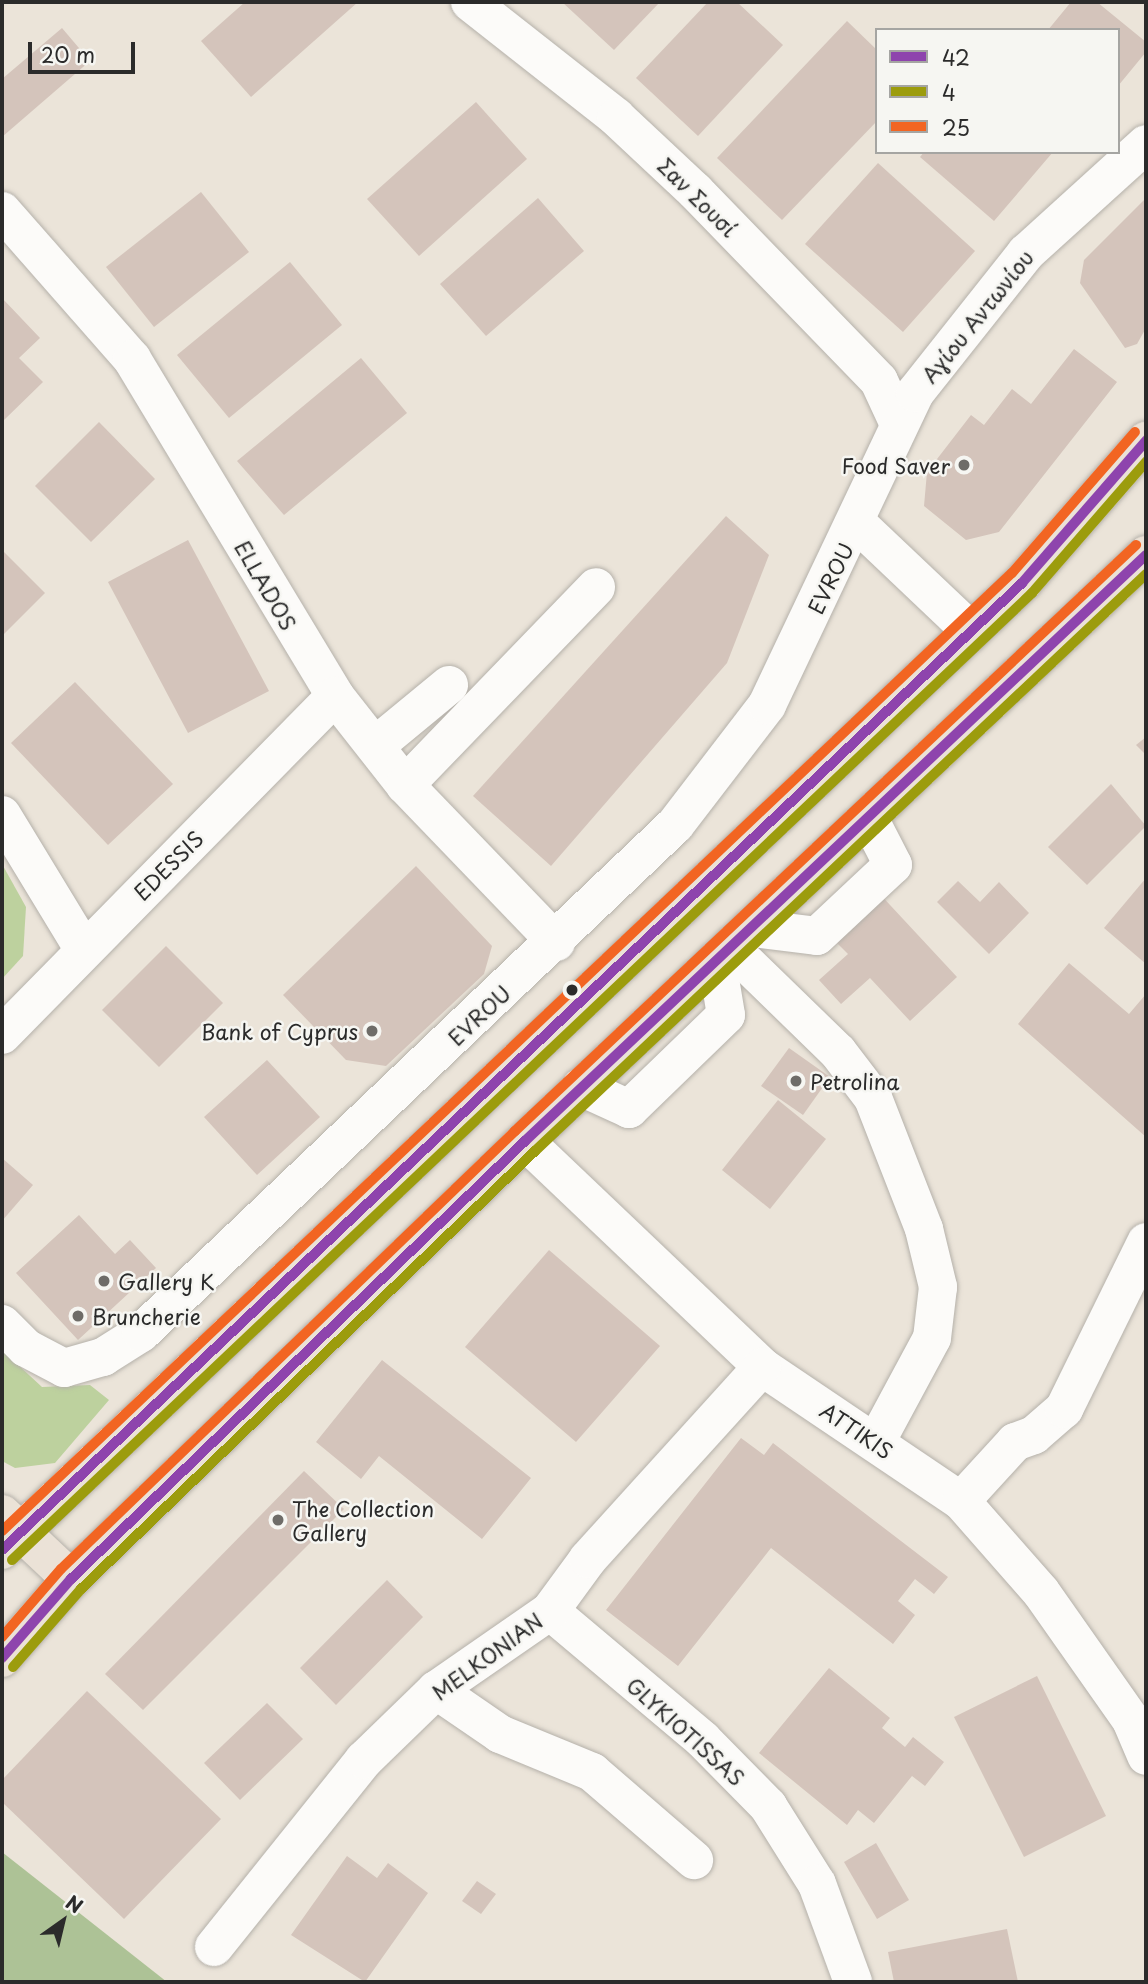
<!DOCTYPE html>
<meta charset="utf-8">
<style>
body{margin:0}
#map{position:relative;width:1148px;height:1984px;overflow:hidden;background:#ebe4d9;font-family:"Playpen Sans",sans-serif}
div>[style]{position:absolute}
.green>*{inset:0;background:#bdd19e}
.forest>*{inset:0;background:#adc296}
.building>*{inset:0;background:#d4c4bb}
.roads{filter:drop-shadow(0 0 2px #b5b1aa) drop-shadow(0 0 2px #b5b1aa)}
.minor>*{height:38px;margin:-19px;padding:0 19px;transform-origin:19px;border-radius:19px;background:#fcfbf9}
.major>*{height:38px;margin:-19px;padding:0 19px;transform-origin:19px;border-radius:19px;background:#ebe2d7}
.bus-1>*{height:10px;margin:-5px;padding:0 5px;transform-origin:5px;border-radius:5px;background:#8e44ad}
.bus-2>*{height:10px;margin:-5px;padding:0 5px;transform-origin:5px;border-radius:5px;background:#9c9c0d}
.bus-3>*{height:10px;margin:-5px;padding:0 5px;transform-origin:5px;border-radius:5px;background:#f26522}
.dots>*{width:19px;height:19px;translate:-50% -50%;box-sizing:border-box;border:4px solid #f6f6f2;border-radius:50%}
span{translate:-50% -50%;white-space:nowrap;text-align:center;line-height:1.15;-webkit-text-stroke:5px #f6f6f2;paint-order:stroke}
.street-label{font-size:21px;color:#2b2b2b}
.poi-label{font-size:21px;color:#2b2b2b}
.right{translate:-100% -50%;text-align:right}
.left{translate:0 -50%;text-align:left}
.frame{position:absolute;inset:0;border:4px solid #2b2b2b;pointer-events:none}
.legend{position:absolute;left:875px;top:28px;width:245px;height:126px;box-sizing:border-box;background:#f6f6f2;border:2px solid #a5a5a2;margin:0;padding:9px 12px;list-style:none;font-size:21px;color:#2b2b2b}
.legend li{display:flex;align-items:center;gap:14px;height:35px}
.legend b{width:35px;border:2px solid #a5a5a2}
.north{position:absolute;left:28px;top:1886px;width:70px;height:70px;-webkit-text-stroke:5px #f6f6f2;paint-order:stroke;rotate:34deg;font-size:19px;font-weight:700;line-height:28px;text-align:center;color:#2b2b2b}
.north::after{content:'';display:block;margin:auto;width:24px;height:32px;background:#2b2b2b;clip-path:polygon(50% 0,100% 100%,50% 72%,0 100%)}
.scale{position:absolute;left:28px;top:42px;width:107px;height:32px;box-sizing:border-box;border:4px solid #2b2b2b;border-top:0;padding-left:9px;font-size:21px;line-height:24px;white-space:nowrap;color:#2b2b2b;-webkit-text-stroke:5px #f6f6f2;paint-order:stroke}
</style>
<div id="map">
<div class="green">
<i style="clip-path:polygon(2px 864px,26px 907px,23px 956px,2px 979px)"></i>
<i style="clip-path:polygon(2px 1350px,42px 1387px,90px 1385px,109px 1400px,55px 1463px,15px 1468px,2px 1461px)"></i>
</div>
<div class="forest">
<i style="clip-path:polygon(2px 1852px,167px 1982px,2px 1982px)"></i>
</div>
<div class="building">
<i style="clip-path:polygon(245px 2px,358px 2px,251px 97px,201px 41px)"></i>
<i style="clip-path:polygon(562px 2px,660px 2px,614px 50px)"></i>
<i style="clip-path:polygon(708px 2px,737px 2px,783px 45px,698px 136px,636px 78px)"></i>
<i style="clip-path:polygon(1071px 2px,1097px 2px,1146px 42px,1146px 52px,1118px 86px,1118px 30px,1048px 30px)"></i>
<i style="clip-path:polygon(847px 21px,877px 50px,877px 121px,782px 220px,717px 158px)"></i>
<i style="clip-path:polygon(62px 28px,90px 61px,2px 137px,2px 79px)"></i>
<i style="clip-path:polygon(476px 102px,527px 159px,419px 256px,367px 199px)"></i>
<i style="clip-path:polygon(924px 152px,1053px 152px,994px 221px,920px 157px)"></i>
<i style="clip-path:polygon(878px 163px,975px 251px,903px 332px,805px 244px)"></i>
<i style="clip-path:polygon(201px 192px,249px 252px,154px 327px,106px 267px)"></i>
<i style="clip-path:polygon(538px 198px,584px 251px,486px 336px,440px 284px)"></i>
<i style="clip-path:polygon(1146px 198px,1146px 328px,1137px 344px,1125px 348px,1080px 283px,1084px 260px)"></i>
<i style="clip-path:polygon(290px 262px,342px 325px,229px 418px,177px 355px)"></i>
<i style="clip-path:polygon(2px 298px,40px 338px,19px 358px,43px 382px,2px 422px)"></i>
<i style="clip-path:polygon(1074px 349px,1117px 382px,999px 532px,966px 540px,924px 506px,927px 472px,971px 415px,984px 425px,1012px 389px,1031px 404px)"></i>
<i style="clip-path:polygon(361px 358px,407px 413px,284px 515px,237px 461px)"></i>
<i style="clip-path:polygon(99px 422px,155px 479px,91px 542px,35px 486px)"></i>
<i style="clip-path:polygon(726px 516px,769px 555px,727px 663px,551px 866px,473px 796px)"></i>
<i style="clip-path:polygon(188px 540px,269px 691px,188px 733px,108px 582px)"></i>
<i style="clip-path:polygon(2px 550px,45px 593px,2px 636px)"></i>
<i style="clip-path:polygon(75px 682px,173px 784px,108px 845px,11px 743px)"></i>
<i style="clip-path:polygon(1146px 737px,1146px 755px,1136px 745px)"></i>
<i style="clip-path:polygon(1111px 784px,1146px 826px,1087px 885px,1048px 847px)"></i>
<i style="clip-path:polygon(416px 866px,492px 946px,484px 974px,386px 1066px,346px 1060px,283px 995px)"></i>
<i style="clip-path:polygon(1146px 878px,1146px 964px,1104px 928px)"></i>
<i style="clip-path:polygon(958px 881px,980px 902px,999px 882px,1029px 913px,989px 954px,937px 902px)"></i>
<i style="clip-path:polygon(877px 891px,957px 977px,910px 1021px,870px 978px,841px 1004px,819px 980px,848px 954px,830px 936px)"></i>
<i style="clip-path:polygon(166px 946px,223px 1003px,159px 1067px,102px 1010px)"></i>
<i style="clip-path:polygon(1069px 963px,1129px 1014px,1146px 994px,1146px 1137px,1018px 1024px)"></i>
<i style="clip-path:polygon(789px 1048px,830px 1077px,803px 1115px,761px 1086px)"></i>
<i style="clip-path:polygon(267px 1060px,320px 1117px,257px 1175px,204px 1117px)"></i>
<i style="clip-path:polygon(778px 1100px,826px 1139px,770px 1209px,722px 1170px)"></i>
<i style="clip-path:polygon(2px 1158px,33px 1185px,2px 1221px)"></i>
<i style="clip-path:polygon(79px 1215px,115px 1254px,130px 1240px,156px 1268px,78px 1340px,16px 1273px)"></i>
<i style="clip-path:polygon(549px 1250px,660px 1346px,576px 1442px,465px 1347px)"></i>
<i style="clip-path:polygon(382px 1360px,531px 1478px,482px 1539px,379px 1456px,361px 1479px,316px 1442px)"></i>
<i style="clip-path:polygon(741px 1438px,764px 1455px,773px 1443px,948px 1577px,934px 1594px,915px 1579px,898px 1601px,915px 1615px,893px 1644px,771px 1548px,678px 1666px,606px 1610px)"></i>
<i style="clip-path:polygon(304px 1471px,344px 1509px,143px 1710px,105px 1674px)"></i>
<i style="clip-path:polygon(387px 1580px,423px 1617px,336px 1705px,300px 1668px)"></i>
<i style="clip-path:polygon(829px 1668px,890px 1718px,882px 1728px,905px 1747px,913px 1737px,944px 1762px,925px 1786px,912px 1776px,874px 1823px,858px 1810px,847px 1825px,759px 1753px)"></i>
<i style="clip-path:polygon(1037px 1676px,1106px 1816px,1024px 1857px,954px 1717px)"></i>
<i style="clip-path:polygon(87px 1691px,221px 1819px,124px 1919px,2px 1802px,2px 1780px)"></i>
<i style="clip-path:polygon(267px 1703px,303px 1739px,240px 1800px,204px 1763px)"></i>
<i style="clip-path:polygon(876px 1843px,909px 1900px,877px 1919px,844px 1862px)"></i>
<i style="clip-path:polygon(347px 1856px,377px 1878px,388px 1863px,428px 1893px,365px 1982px,291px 1935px)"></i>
<i style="clip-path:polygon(477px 1881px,496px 1894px,481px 1914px,462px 1901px)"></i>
<i style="clip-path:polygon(1007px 1929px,1018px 1982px,894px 1982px,888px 1952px)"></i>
</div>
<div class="roads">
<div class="minor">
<i style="left:470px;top:2px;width:186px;rotate:38.2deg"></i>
<i style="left:616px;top:117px;width:108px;rotate:43.1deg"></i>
<i style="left:695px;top:191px;width:264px;rotate:45.9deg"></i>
<i style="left:879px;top:381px;width:43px;rotate:65.2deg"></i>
<i style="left:2px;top:211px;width:197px;rotate:48.7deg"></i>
<i style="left:132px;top:359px;width:393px;rotate:58.9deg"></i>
<i style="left:335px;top:696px;width:113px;rotate:51.8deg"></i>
<i style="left:405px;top:785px;width:218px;rotate:46.1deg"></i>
<i style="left:857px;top:523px;width:157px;rotate:43.5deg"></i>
<i style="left:375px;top:746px;width:96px;rotate:-39.5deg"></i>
<i style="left:405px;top:785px;width:275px;rotate:-46deg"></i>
<i style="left:2px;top:815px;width:158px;rotate:58.7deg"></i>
<i style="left:752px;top:928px;width:65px;rotate:7deg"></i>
<i style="left:817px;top:936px;width:104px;rotate:-43.1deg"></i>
<i style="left:893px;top:865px;width:53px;rotate:-117.1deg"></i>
<i style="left:731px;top:948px;width:149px;rotate:44.2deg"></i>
<i style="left:838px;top:1052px;width:58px;rotate:52.7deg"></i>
<i style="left:873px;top:1098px;width:141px;rotate:68.7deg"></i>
<i style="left:924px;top:1229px;width:60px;rotate:76.4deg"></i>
<i style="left:938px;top:1287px;width:51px;rotate:96.7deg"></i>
<i style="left:932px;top:1338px;width:118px;rotate:118.3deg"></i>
<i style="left:2px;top:1035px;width:475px;rotate:-45.5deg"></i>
<i style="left:581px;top:1087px;width:53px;rotate:24.6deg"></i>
<i style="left:629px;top:1109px;width:135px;rotate:-44.1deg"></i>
<i style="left:726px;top:1015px;width:55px;rotate:-99.5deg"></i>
<i style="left:525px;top:1141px;width:327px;rotate:43.6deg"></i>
<i style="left:762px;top:1367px;width:240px;rotate:34deg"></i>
<i style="left:961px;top:1501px;width:121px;rotate:48.7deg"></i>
<i style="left:1041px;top:1592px;width:156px;rotate:54.9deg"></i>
<i style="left:1131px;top:1720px;width:39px;rotate:67deg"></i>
<i style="left:2px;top:1324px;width:34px;rotate:45deg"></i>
<i style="left:26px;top:1348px;width:43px;rotate:27.8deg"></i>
<i style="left:64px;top:1368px;width:41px;rotate:-15.8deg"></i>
<i style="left:103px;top:1357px;width:45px;rotate:-32.3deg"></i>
<i style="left:141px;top:1333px;width:737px;rotate:-43.57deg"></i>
<i style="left:675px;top:825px;width:151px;rotate:-52.5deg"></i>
<i style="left:767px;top:705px;width:345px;rotate:-64.6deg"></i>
<i style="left:915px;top:393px;width:179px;rotate:-51.6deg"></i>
<i style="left:1026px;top:253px;width:162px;rotate:-42.2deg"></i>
<i style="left:961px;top:1501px;width:80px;rotate:-47.5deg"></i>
<i style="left:1015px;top:1442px;width:20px;rotate:-20deg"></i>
<i style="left:1034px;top:1435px;width:40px;rotate:-41deg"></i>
<i style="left:1064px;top:1409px;width:186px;rotate:-63.8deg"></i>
<i style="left:550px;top:1611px;width:200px;rotate:40.1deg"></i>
<i style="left:703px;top:1740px;width:93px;rotate:45.4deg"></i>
<i style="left:768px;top:1806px;width:92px;rotate:57.9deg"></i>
<i style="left:817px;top:1884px;width:104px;rotate:69.8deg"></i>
<i style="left:436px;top:1690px;width:78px;rotate:34.5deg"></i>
<i style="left:500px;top:1734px;width:100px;rotate:22.4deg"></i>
<i style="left:592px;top:1772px;width:135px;rotate:40.8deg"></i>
<i style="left:214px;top:1947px;width:240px;rotate:-51.3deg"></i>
<i style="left:364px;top:1760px;width:100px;rotate:-44.2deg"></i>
<i style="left:436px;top:1690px;width:139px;rotate:-34.7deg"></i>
<i style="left:550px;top:1611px;width:64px;rotate:-53.8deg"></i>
<i style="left:588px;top:1559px;width:259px;rotate:-47.8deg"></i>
</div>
<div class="major">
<i style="left:2px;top:1514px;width:95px;rotate:43.3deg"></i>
<i style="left:2px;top:1550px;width:1406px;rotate:-43.47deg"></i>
<i style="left:1022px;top:583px;width:189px;rotate:-48.9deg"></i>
<i style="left:2px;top:1658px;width:105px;rotate:-48.9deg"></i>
<i style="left:71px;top:1579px;width:631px;rotate:-43.97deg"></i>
<i style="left:525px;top:1141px;width:854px;rotate:-43.34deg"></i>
</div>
</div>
<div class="bus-1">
<i style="left:2px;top:1550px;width:1406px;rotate:-43.47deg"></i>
<i style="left:1022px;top:583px;width:189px;rotate:-48.9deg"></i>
<i style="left:2px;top:1658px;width:105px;rotate:-48.9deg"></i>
<i style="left:71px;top:1579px;width:631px;rotate:-43.97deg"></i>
<i style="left:525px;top:1141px;width:854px;rotate:-43.34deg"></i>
</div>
<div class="bus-2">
<i style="left:12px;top:1560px;width:1406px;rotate:-43.47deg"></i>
<i style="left:1032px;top:593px;width:174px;rotate:-49deg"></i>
<i style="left:13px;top:1667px;width:103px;rotate:-48.9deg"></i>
<i style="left:81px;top:1589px;width:631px;rotate:-43.97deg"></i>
<i style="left:535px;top:1151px;width:840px;rotate:-43.36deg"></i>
</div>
<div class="bus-3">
<i style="left:2px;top:1531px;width:1392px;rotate:-43.49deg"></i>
<i style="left:1012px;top:573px;width:187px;rotate:-48.9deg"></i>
<i style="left:2px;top:1637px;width:90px;rotate:-49.1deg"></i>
<i style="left:61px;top:1569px;width:631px;rotate:-43.97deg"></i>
<i style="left:515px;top:1131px;width:854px;rotate:-43.34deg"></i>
</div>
<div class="dots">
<i style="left:964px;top:465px;background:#6e6c68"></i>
<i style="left:572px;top:990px;background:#2b2b2b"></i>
<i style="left:372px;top:1031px;background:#6e6c68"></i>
<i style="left:796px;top:1081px;background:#6e6c68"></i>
<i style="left:104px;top:1281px;background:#6e6c68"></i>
<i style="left:78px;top:1316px;background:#6e6c68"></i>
<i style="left:278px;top:1520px;background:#6e6c68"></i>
</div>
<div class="street-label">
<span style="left:698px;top:197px;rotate:45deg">Σαν Σουσί</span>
<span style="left:977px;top:316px;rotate:-51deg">Αγίου Αντωνίου</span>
<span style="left:830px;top:578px;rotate:-64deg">EVROU</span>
<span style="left:266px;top:585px;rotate:60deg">ELLADOS</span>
<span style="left:168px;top:865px;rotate:-45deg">EDESSIS</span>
<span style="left:479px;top:1015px;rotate:-43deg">EVROU</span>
<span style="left:857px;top:1430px;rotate:34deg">ATTIKIS</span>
<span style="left:487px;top:1656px;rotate:-36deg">MELKONIAN</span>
<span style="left:686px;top:1731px;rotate:42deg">GLYKIOTISSAS</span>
</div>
<div class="poi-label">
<span class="right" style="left:950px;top:465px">Food Saver</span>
<span class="right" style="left:358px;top:1031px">Bank of Cyprus</span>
<span class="left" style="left:810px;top:1081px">Petrolina</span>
<span class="left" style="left:118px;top:1281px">Gallery K</span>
<span class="left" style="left:92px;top:1316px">Bruncherie</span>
<span class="left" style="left:292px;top:1520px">The Collection<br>Gallery</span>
</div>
<div class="frame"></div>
<ul class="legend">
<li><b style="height:9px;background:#8e44ad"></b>42</li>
<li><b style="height:9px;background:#9c9c0d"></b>4</li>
<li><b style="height:9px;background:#f26522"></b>25</li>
</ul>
<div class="north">N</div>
<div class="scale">20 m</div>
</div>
